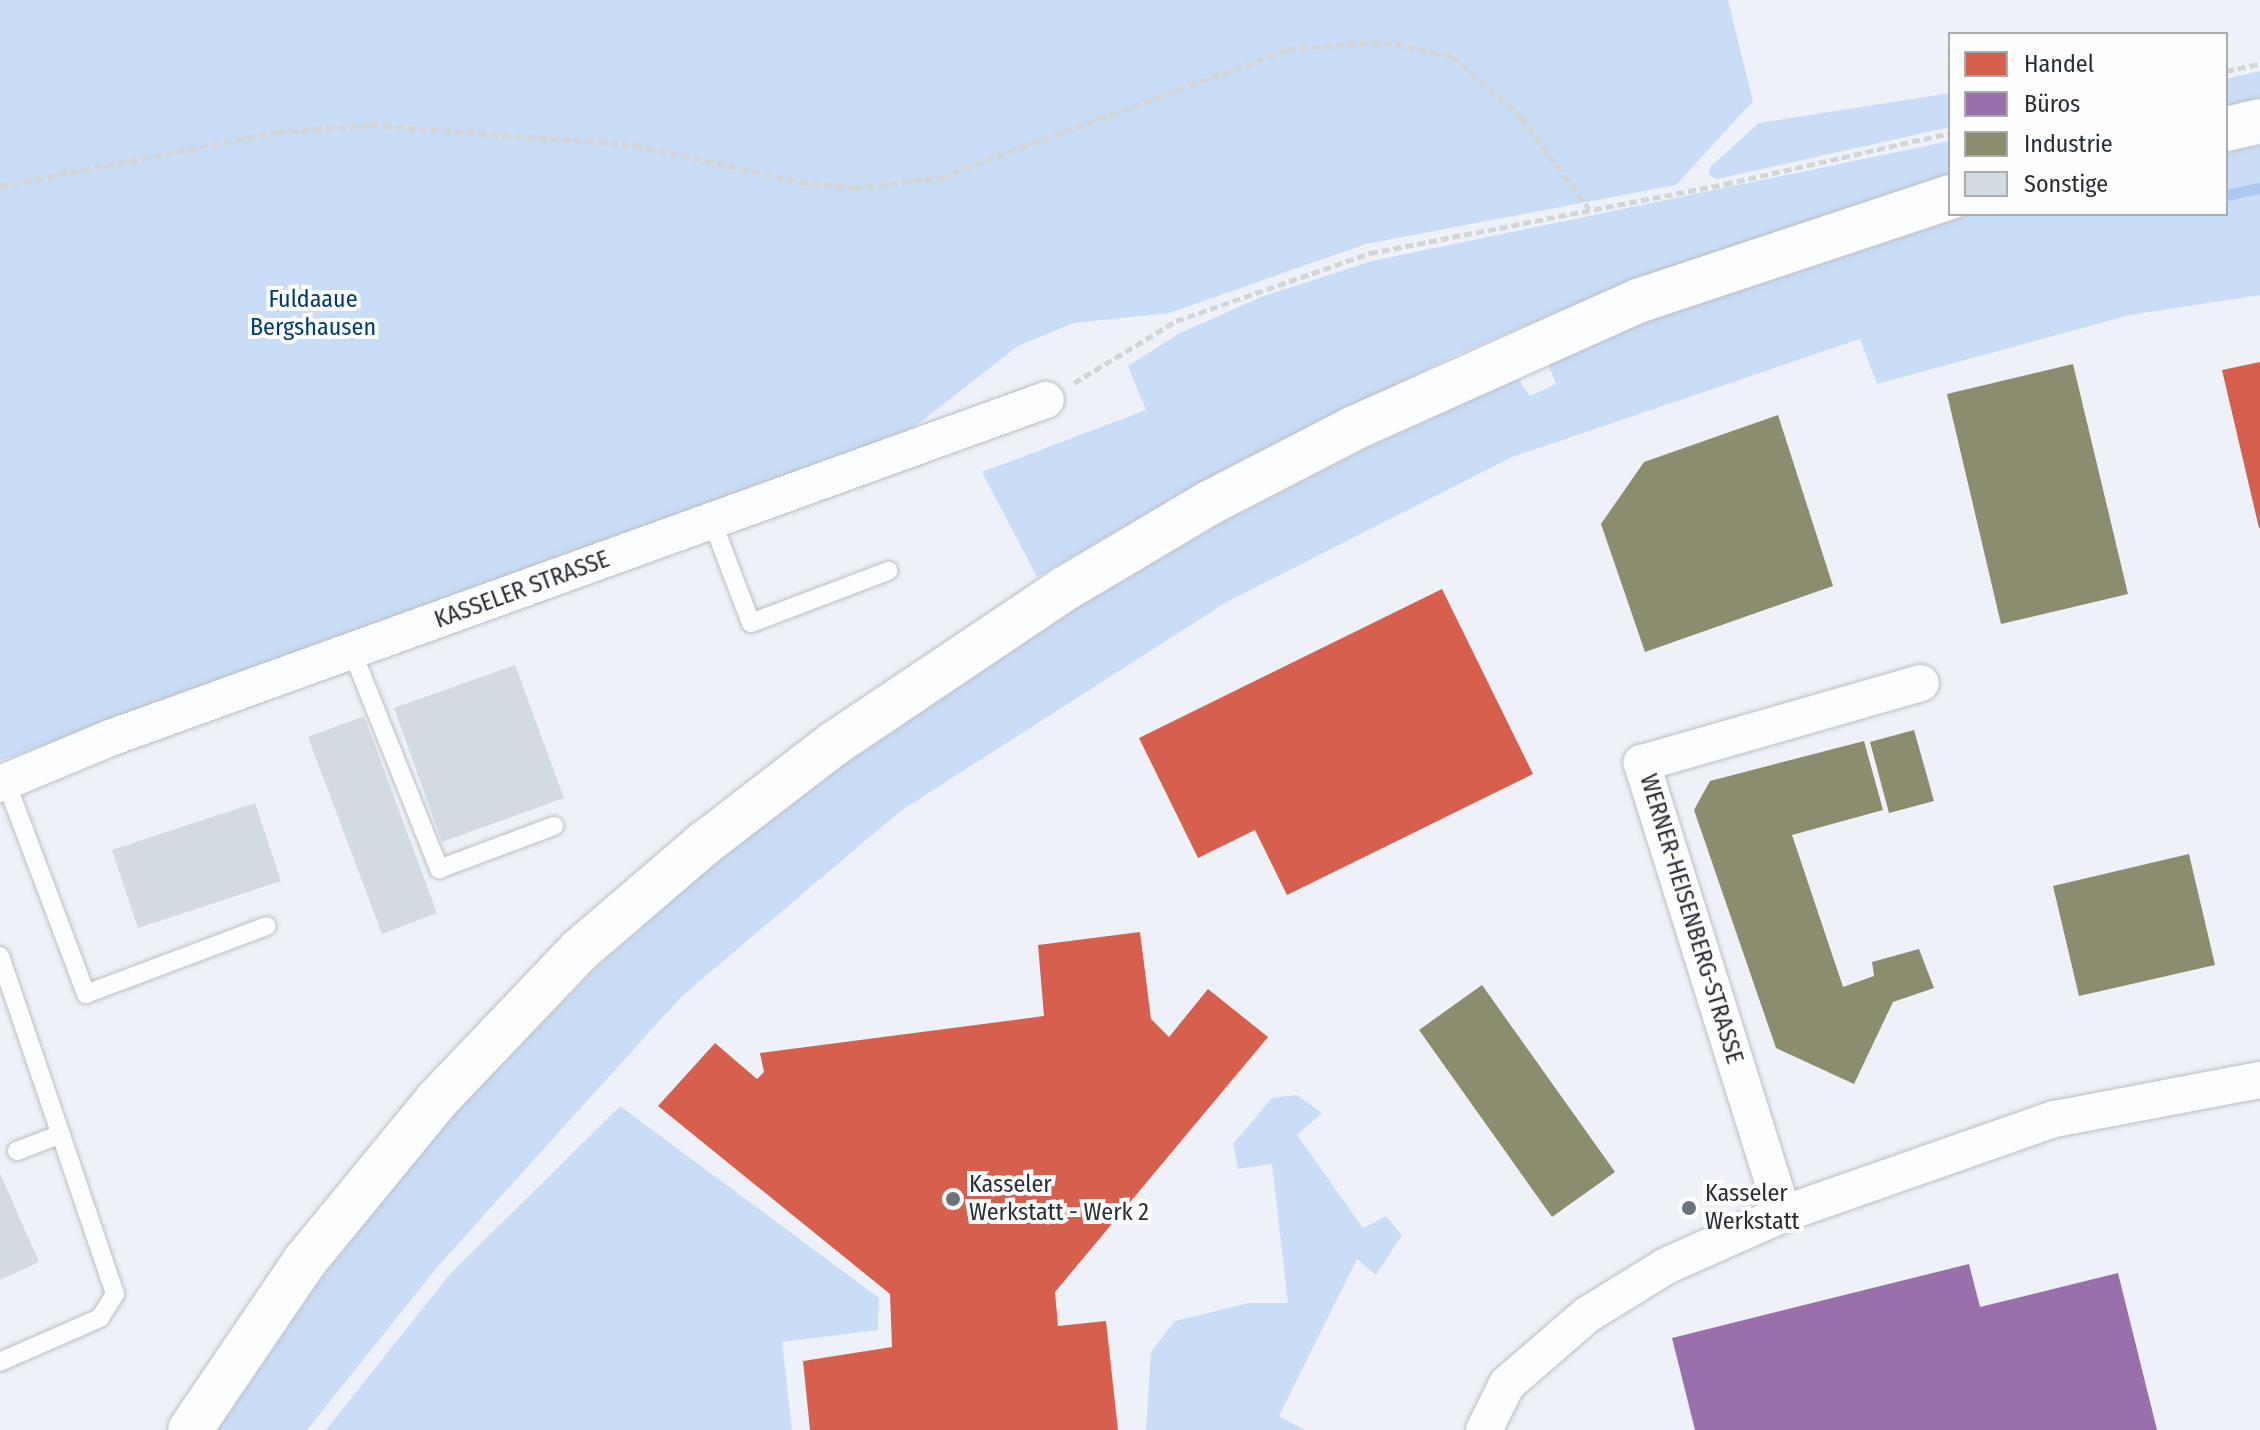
<!DOCTYPE html>
<meta charset="utf-8">
<style>
body{margin:0}
#map{position:relative;width:2260px;height:1430px;overflow:hidden;background:#eef2f8;font-family:"Fira Sans Condensed",sans-serif}
div>[style]{position:absolute}
.green>*{inset:0;background:#caddf6}
.shops>*{inset:0;background:#d6604d}
.offices>*{inset:0;background:#9970ab}
.industry>*{inset:0;background:#8c8c6e}
.stream>*{height:11px;margin:-5.5px;padding:0 5.5px;transform-origin:5.5px;border-radius:5.5px;background:#abc9f1}
.building>*{inset:0;background:#d4dae2}
.path>*{height:5px;margin-top:-2.5px;transform-origin:0;background:repeating-linear-gradient(90deg,#d4d5d7 0 8px,transparent 0 12px)}
.roads{filter:drop-shadow(0 0 2px #babfc6) drop-shadow(0 0 2px #babfc6)}
.lane>*{height:18px;margin:-9px;padding:0 9px;transform-origin:9px;border-radius:9px;background:#fcfdfe}
.street>*{height:36px;margin:-18px;padding:0 18px;transform-origin:18px;border-radius:18px;background:#fcfdfe}
.secondary>*{height:44px;margin:-22px;padding:0 22px;transform-origin:22px;border-radius:22px;background:#fcfdfe}
.dots>*{width:22px;height:22px;translate:-50% -50%;box-sizing:border-box;border:4px solid #fefefe;border-radius:50%}
span{translate:-50% -50%;white-space:nowrap;text-align:center;line-height:1.15;-webkit-text-stroke:8px #fefefe;paint-order:stroke}
.park-label{font-size:24px;color:#013a79}
.street-label{font-size:24px;color:#272e38}
.poi-label{font-size:24px;color:#272e38}
.left{translate:0 -50%;text-align:left}
.legend{position:absolute;left:1948px;top:32px;width:280px;height:184px;box-sizing:border-box;background:#fefefe;border:2px solid #a8abaf;margin:0;padding:10px 14px;list-style:none;font-size:24px;color:#272e38}
.legend li{display:flex;align-items:center;gap:16px;height:40px}
.legend b{width:40px;border:2px solid #a8abaf}
</style>
<div id="map">
<div class="green">
<i style="clip-path:polygon(0 0,1728px 0,1753px 101px,1676px 185px,1366px 244px,1169px 313px,1074px 323px,1018px 346px,909px 431px,0 761px)"></i>
<i style="clip-path:polygon(2260px 71px,2260px 98px,2226px 106px,2226px 79px)"></i>
<i style="clip-path:polygon(1950px 93px,1950px 127px,1717px 179px,1709px 175px,1710px 167px,1759px 123px)"></i>
<i style="clip-path:polygon(1950px 141px,1950px 174px,1628px 282px,1456px 355px,1196px 485px,1037px 577px,982px 472px,1146px 410px,1128px 366px,1178px 334px,1261px 297px,1372px 261px)"></i>
<i style="clip-path:polygon(2260px 145px,2260px 295px,2130px 315px,1877px 384px,1860px 339px,1512px 457px,1225px 603px,899px 812px,681px 997px,439px 1265px,307px 1430px,218px 1430px,320px 1280px,450px 1118px,595px 969px,717px 861px,848px 762px,1079px 607px,1221px 523px,1365px 449px,1518px 379px,1530px 396px,1556px 384px,1548px 364px,1644px 322px,1972px 214px,2226px 214px,2226px 153px)"></i>
<i style="clip-path:polygon(1297px 1095px,1322px 1113px,1297px 1135px,1363px 1228px,1386px 1216px,1402px 1235px,1376px 1275px,1357px 1259px,1279px 1416px,1305px 1430px,1146px 1430px,1151px 1352px,1175px 1321px,1249px 1303px,1288px 1303px,1272px 1164px,1238px 1169px,1233px 1144px,1272px 1098px)"></i>
<i style="clip-path:polygon(620px 1106px,879px 1298px,878px 1330px,782px 1342px,792px 1430px,326px 1430px,450px 1274px)"></i>
</div>
<div class="shops">
<i style="clip-path:polygon(2260px 362px,2260px 528px,2259px 528px,2222px 370px)"></i>
<i style="clip-path:polygon(1442px 589px,1533px 774px,1287px 895px,1255px 830px,1198px 858px,1139px 738px)"></i>
<i style="clip-path:polygon(1140px 932px,1151px 1019px,1169px 1037px,1208px 989px,1268px 1037px,1055px 1292px,1058px 1326px,1106px 1321px,1118px 1430px,810px 1430px,803px 1361px,892px 1347px,890px 1294px,658px 1106px,715px 1043px,757px 1079px,764px 1072px,760px 1053px,1044px 1016px,1038px 945px)"></i>
</div>
<div class="offices">
<i style="clip-path:polygon(1969px 1264px,1980px 1307px,2118px 1273px,2157px 1430px,1695px 1430px,1672px 1338px)"></i>
</div>
<div class="industry">
<i style="clip-path:polygon(2073px 364px,2128px 594px,2001px 624px,1947px 394px)"></i>
<i style="clip-path:polygon(1778px 415px,1833px 586px,1645px 652px,1601px 524px,1644px 462px)"></i>
<i style="clip-path:polygon(1914px 730px,1934px 801px,1889px 813px,1870px 742px)"></i>
<i style="clip-path:polygon(1864px 741px,1883px 810px,1792px 835px,1843px 987px,1874px 976px,1872px 962px,1919px 949px,1934px 988px,1893px 1002px,1854px 1084px,1776px 1048px,1694px 810px,1710px 781px)"></i>
<i style="clip-path:polygon(2189px 854px,2215px 965px,2079px 996px,2053px 886px)"></i>
<i style="clip-path:polygon(1482px 985px,1615px 1172px,1552px 1217px,1419px 1030px)"></i>
</div>
<div class="stream">
<i style="left:2226px;top:195px;width:35px;rotate:-12deg"></i>
</div>
<div class="building">
<i style="clip-path:polygon(515px 665px,564px 798px,442px 842px,394px 708px)"></i>
<i style="clip-path:polygon(364px 716px,437px 913px,382px 934px,308px 737px)"></i>
<i style="clip-path:polygon(255px 803px,281px 881px,138px 928px,112px 850px)"></i>
<i style="clip-path:polygon(0 1173px,39px 1262px,0 1280px)"></i>
</div>
<div class="path">
<i style="left:2226px;top:71px;width:35px;rotate:-12deg"></i>
<i style="left:0;top:186px;width:283px;rotate:-11deg"></i>
<i style="left:278px;top:132px;width:93px;rotate:-4.3deg"></i>
<i style="left:371px;top:125px;width:265px;rotate:4.3deg"></i>
<i style="left:635px;top:145px;width:169px;rotate:12.6deg"></i>
<i style="left:800px;top:182px;width:54px;rotate:6.3deg"></i>
<i style="left:854px;top:188px;width:88px;rotate:-7.2deg"></i>
<i style="left:941px;top:177px;width:370px;rotate:-20.2deg"></i>
<i style="left:1288px;top:49px;width:96px;rotate:-4.2deg"></i>
<i style="left:1384px;top:42px;width:70px;rotate:11.5deg"></i>
<i style="left:1453px;top:56px;width:91px;rotate:41.9deg"></i>
<i style="left:1521px;top:117px;width:114px;rotate:53.5deg"></i>
<i style="left:1074px;top:383px;width:119px;rotate:-31.3deg"></i>
<i style="left:1176px;top:321px;width:206px;rotate:-19.3deg"></i>
<i style="left:1370px;top:253px;width:362px;rotate:-11deg"></i>
<i style="left:1725px;top:184px;width:231px;rotate:-12.8deg"></i>
</div>
<div class="roads">
<div class="lane">
<i style="left:712px;top:521px;width:109px;rotate:69.1deg"></i>
<i style="left:751px;top:623px;width:147px;rotate:-20.8deg"></i>
<i style="left:352px;top:651px;width:235px;rotate:68.2deg"></i>
<i style="left:439px;top:869px;width:123px;rotate:-20.5deg"></i>
<i style="left:6px;top:782px;width:227px;rotate:69.3deg"></i>
<i style="left:86px;top:994px;width:193px;rotate:-20.6deg"></i>
<i style="left:0;top:956px;width:357px;rotate:71.2deg"></i>
<i style="left:115px;top:1294px;width:28px;rotate:122deg"></i>
<i style="left:100px;top:1318px;width:109px;rotate:156.3deg"></i>
<i style="left:17px;top:1151px;width:47px;rotate:-21.1deg"></i>
</div>
<div class="street">
<i style="left:0;top:784px;width:119px;rotate:-22.7deg"></i>
<i style="left:110px;top:738px;width:995px;rotate:-19.86deg"></i>
<i style="left:1783px;top:1214px;width:473px;rotate:-107.4deg"></i>
<i style="left:1642px;top:763px;width:290px;rotate:-16deg"></i>
<i style="left:1484px;top:1430px;width:51px;rotate:-63.4deg"></i>
<i style="left:1507px;top:1384px;width:106px;rotate:-40.8deg"></i>
<i style="left:1587px;top:1315px;width:93px;rotate:-31.8deg"></i>
<i style="left:1666px;top:1266px;width:128px;rotate:-24deg"></i>
<i style="left:1783px;top:1214px;width:288px;rotate:-19.3deg"></i>
<i style="left:2055px;top:1119px;width:209px;rotate:-10.8deg"></i>
</div>
<div class="secondary">
<i style="left:2226px;top:129px;width:35px;rotate:-13deg"></i>
<i style="left:190px;top:1430px;width:203px;rotate:-55.8deg"></i>
<i style="left:304px;top:1262px;width:210px;rotate:-50.6deg"></i>
<i style="left:437px;top:1100px;width:207px;rotate:-46.4deg"></i>
<i style="left:580px;top:950px;width:165px;rotate:-40.6deg"></i>
<i style="left:705px;top:843px;width:164px;rotate:-37.6deg"></i>
<i style="left:835px;top:743px;width:278px;rotate:-33.9deg"></i>
<i style="left:1066px;top:588px;width:166px;rotate:-30.7deg"></i>
<i style="left:1209px;top:503px;width:163px;rotate:-27.3deg"></i>
<i style="left:1354px;top:428px;width:311px;rotate:-24.1deg"></i>
<i style="left:1638px;top:301px;width:329px;rotate:-18.4deg"></i>
</div>
</div>
<div class="dots">
<i style="left:953px;top:1199px;background:#6d737b"></i>
<i style="left:1689px;top:1208px;background:#6d737b"></i>
</div>
<div class="park-label">
<span style="left:313px;top:314px">Fuldaaue<br>Bergshausen</span>
</div>
<div class="street-label">
<span style="left:522px;top:590px;rotate:-20deg">KASSELER STRASSE</span>
<span style="left:1691px;top:919px;rotate:73deg">WERNER-HEISENBERG-STRASSE</span>
</div>
<div class="poi-label">
<span class="left" style="left:969px;top:1199px">Kasseler<br>Werkstatt - Werk 2</span>
<span class="left" style="left:1705px;top:1208px">Kasseler<br>Werkstatt</span>
</div>
<ul class="legend">
<li><b style="height:22px;background:#d6604d"></b>Handel</li>
<li><b style="height:22px;background:#9970ab"></b>Büros</li>
<li><b style="height:22px;background:#8c8c6e"></b>Industrie</li>
<li><b style="height:22px;background:#d4dae2"></b>Sonstige</li>
</ul>
</div>
